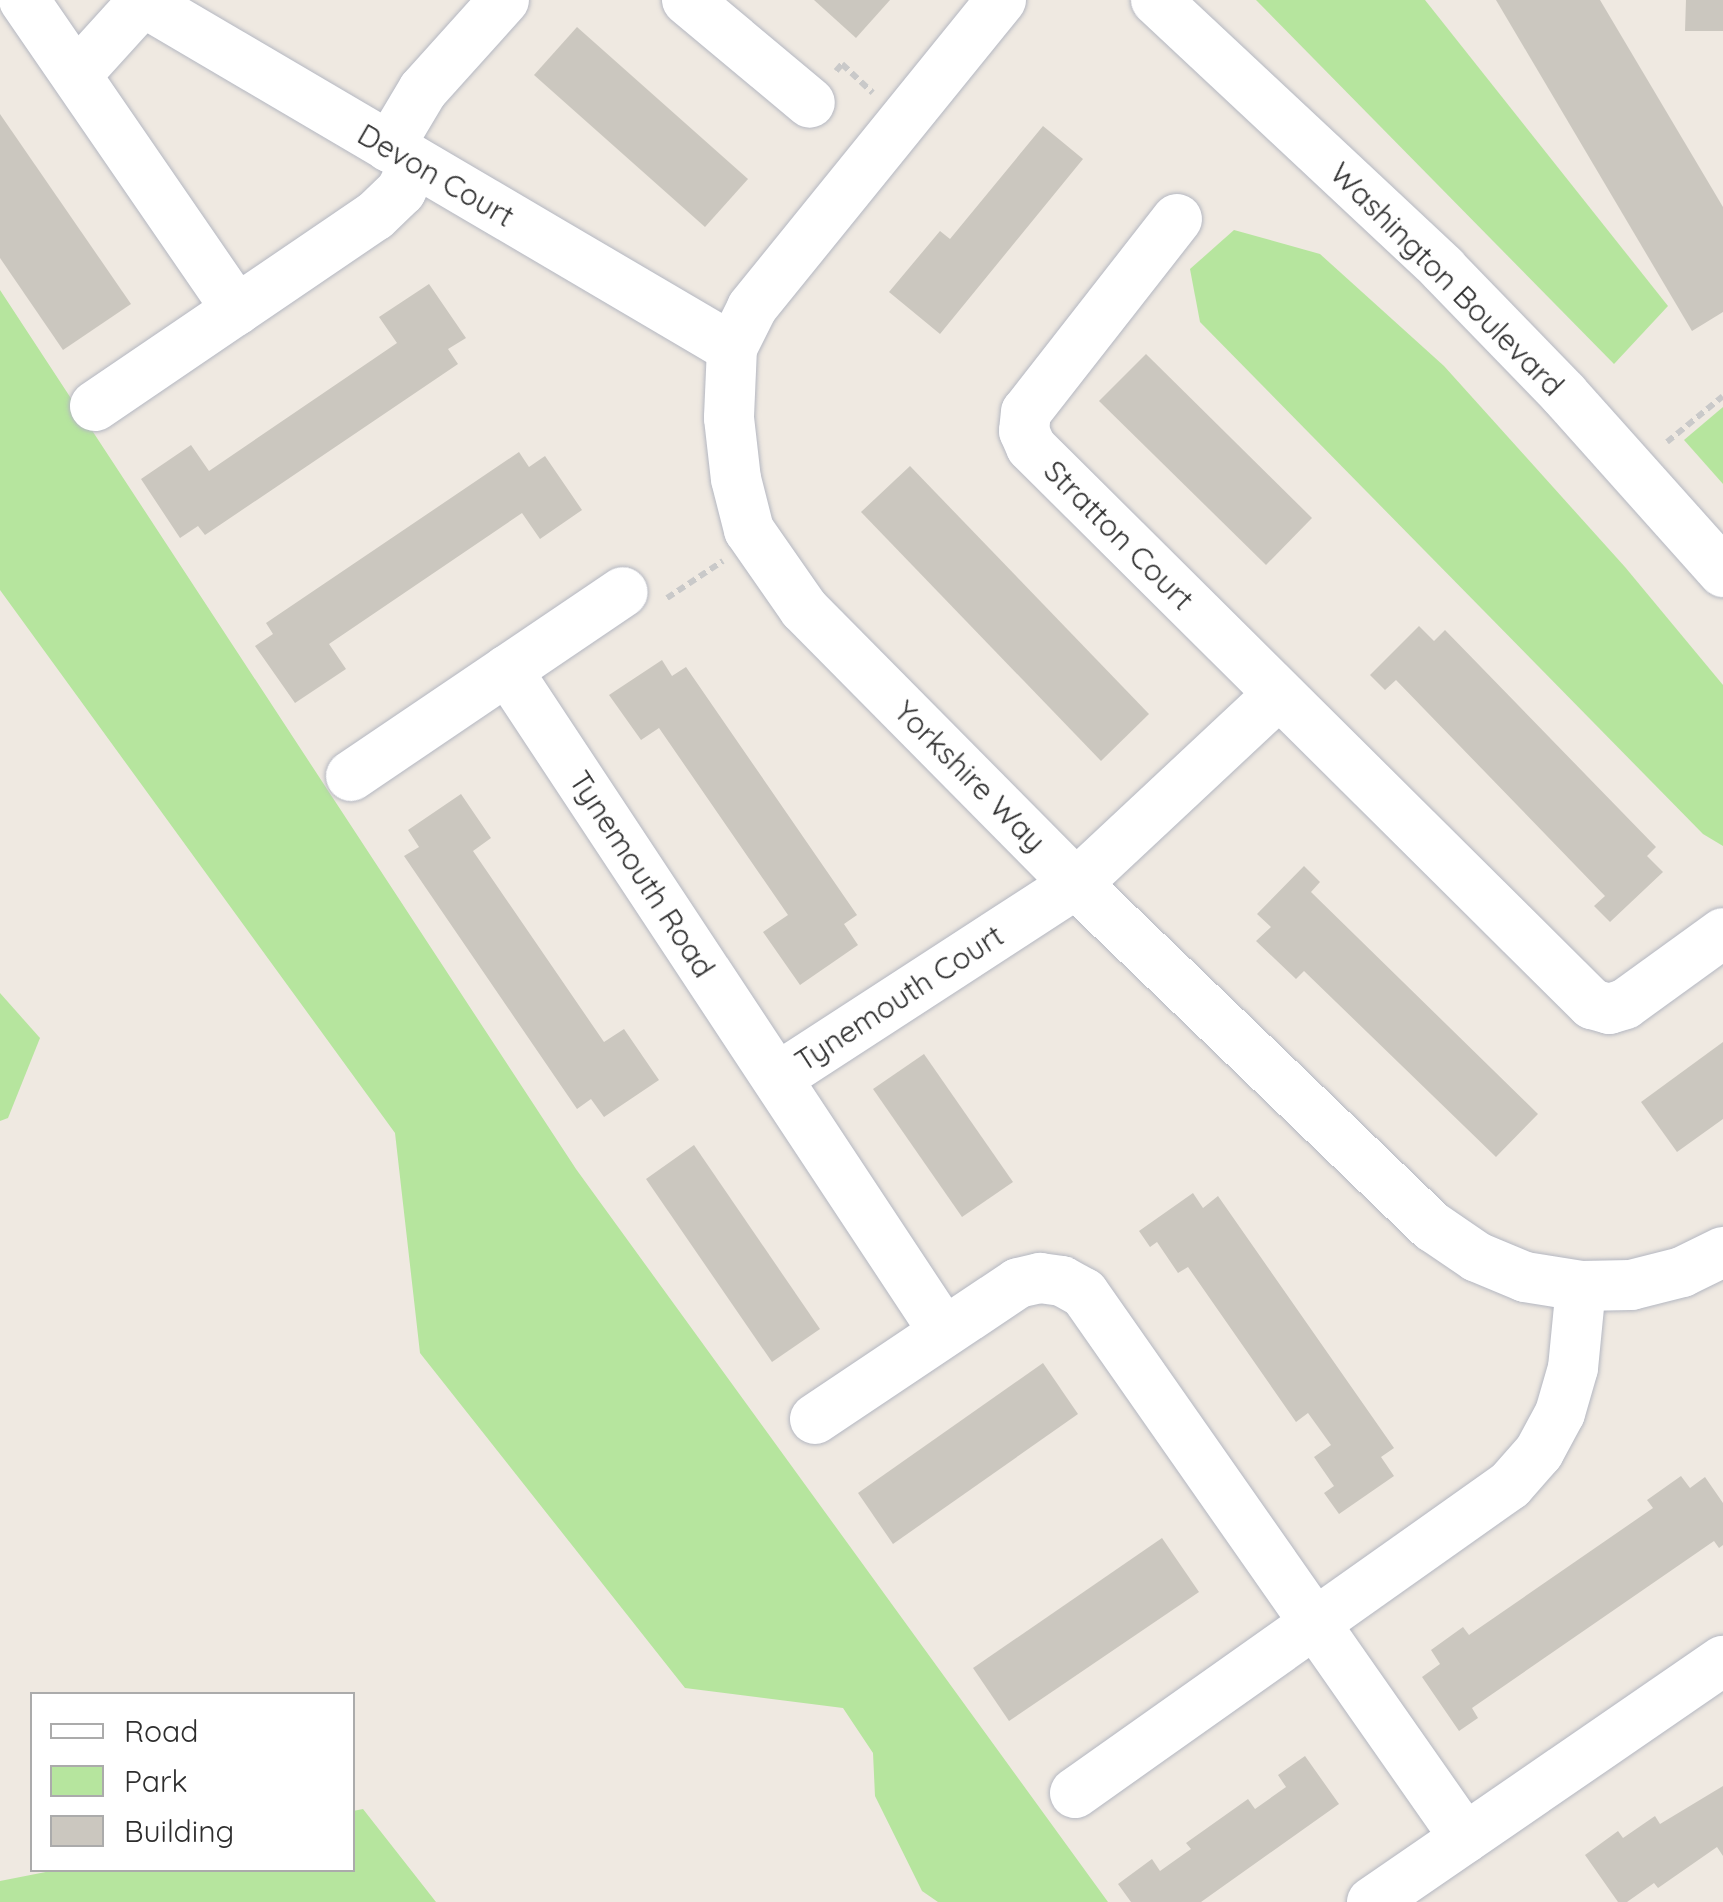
<!DOCTYPE html>
<style>
body{margin:0}
#map{position:relative;width:1723px;height:1902px;overflow:hidden;background:#efe9e1;font-family:Quicksand,sans-serif}
div>[style]{position:absolute}
.green>*{inset:0;background:#b6e59e}
.building>*{inset:0;background:#cbc7bf}
.path>*{height:6px;margin-top:-3px;transform-origin:0;background:repeating-linear-gradient(90deg,#c9c9c9 0 8px,transparent 0 13px)}
.roads{filter:drop-shadow(0 0 2px #b4b7c1) drop-shadow(0 0 2px #b4b7c1)}
.minor>*{height:50px;margin:-25px;padding:0 25px;transform-origin:25px;border-radius:25px;background:#fff}
span{translate:-50% -50%;white-space:nowrap;text-align:center;line-height:1.15;-webkit-text-stroke:8px #fff;paint-order:stroke}
.street-label{font-size:30px;color:#2e2e2e}
.legend{position:absolute;left:30px;top:1692px;width:325px;height:180px;box-sizing:border-box;background:#fff;border:2px solid #ababab;margin:0;padding:12px 18px;list-style:none;font-size:30px;color:#2e2e2e}
.legend li{display:flex;align-items:center;gap:20px;height:50px}
.legend b{width:50px;border:2px solid #ababab}
</style>
<div id="map">
<div class="green">
<i style="clip-path:polygon(1256px 0,1425px 0,1668px 306px,1614px 364px)"></i>
<i style="clip-path:polygon(1234px 230px,1320px 254px,1444px 366px,1625px 567px,1723px 685px,1723px 846px,1703px 834px,1200px 322px,1190px 269px)"></i>
<i style="clip-path:polygon(0 290px,576px 1169px,1108px 1902px,938px 1902px,922px 1891px,875px 1796px,873px 1753px,843px 1708px,685px 1688px,420px 1353px,395px 1133px,0 590px)"></i>
<i style="clip-path:polygon(1723px 407px,1723px 484px,1684px 440px)"></i>
<i style="clip-path:polygon(0 993px,40px 1038px,8px 1118px,0 1121px)"></i>
<i style="clip-path:polygon(363px 1809px,436px 1902px,0 1902px,0 1881px,56px 1870px,352px 1870px,353px 1811px)"></i>
</div>
<div class="building">
<i style="clip-path:polygon(814px 0,890px 0,856px 38px)"></i>
<i style="clip-path:polygon(1496px 0,1600px 0,1723px 207px,1723px 312px,1692px 331px)"></i>
<i style="clip-path:polygon(1686px 0,1723px 0,1723px 31px,1685px 31px)"></i>
<i style="clip-path:polygon(577px 27px,748px 179px,705px 227px,534px 75px)"></i>
<i style="clip-path:polygon(0 114px,131px 304px,63px 350px,0 258px)"></i>
<i style="clip-path:polygon(1043px 126px,1083px 159px,940px 334px,889px 292px,940px 231px,950px 239px)"></i>
<i style="clip-path:polygon(429px 284px,466px 338px,448px 349px,458px 364px,205px 535px,198px 526px,180px 538px,141px 479px,191px 445px,209px 471px,397px 343px,379px 317px)"></i>
<i style="clip-path:polygon(1146px 354px,1312px 518px,1266px 565px,1099px 401px)"></i>
<i style="clip-path:polygon(519px 452px,529px 467px,545px 456px,582px 510px,540px 539px,522px 513px,329px 644px,346px 669px,295px 703px,255px 646px,273px 634px,266px 623px)"></i>
<i style="clip-path:polygon(910px 466px,1149px 714px,1101px 761px,861px 512px)"></i>
<i style="clip-path:polygon(1419px 626px,1434px 641px,1445px 630px,1656px 847px,1647px 856px,1663px 872px,1610px 922px,1594px 906px,1605px 896px,1396px 680px,1385px 690px,1370px 675px)"></i>
<i style="clip-path:polygon(662px 660px,672px 676px,686px 667px,857px 915px,844px 924px,858px 945px,800px 985px,763px 932px,788px 915px,659px 728px,641px 740px,609px 695px)"></i>
<i style="clip-path:polygon(461px 794px,491px 838px,473px 851px,604px 1042px,624px 1029px,659px 1080px,604px 1117px,591px 1099px,577px 1109px,404px 856px,419px 847px,408px 830px)"></i>
<i style="clip-path:polygon(1304px 866px,1320px 882px,1311px 892px,1538px 1114px,1496px 1157px,1304px 971px,1296px 979px,1256px 941px,1271px 927px,1257px 914px)"></i>
<i style="clip-path:polygon(1723px 1042px,1723px 1119px,1677px 1152px,1641px 1102px)"></i>
<i style="clip-path:polygon(924px 1054px,1013px 1182px,962px 1217px,873px 1089px)"></i>
<i style="clip-path:polygon(694px 1145px,820px 1329px,772px 1362px,646px 1179px)"></i>
<i style="clip-path:polygon(1193px 1193px,1203px 1208px,1218px 1196px,1394px 1448px,1381px 1457px,1394px 1476px,1339px 1514px,1324px 1493px,1334px 1486px,1314px 1457px,1331px 1445px,1308px 1413px,1296px 1422px,1188px 1267px,1178px 1273px,1157px 1242px,1150px 1247px,1139px 1231px)"></i>
<i style="clip-path:polygon(1043px 1363px,1078px 1414px,893px 1544px,858px 1493px)"></i>
<i style="clip-path:polygon(1681px 1476px,1690px 1488px,1705px 1477px,1723px 1503px,1723px 1545px,1719px 1548px,1714px 1541px,1472px 1708px,1478px 1718px,1459px 1731px,1422px 1677px,1440px 1664px,1431px 1650px,1463px 1627px,1469px 1635px,1653px 1508px,1647px 1500px)"></i>
<i style="clip-path:polygon(1162px 1538px,1199px 1592px,1009px 1721px,973px 1668px)"></i>
<i style="clip-path:polygon(1305px 1756px,1339px 1804px,1201px 1902px,1131px 1902px,1118px 1884px,1152px 1859px,1160px 1871px,1191px 1849px,1186px 1843px,1248px 1799px,1255px 1809px,1286px 1787px,1278px 1775px)"></i>
<i style="clip-path:polygon(1723px 1786px,1723px 1856px,1717px 1847px,1658px 1888px,1654px 1883px,1627px 1902px,1618px 1902px,1585px 1855px,1618px 1831px,1623px 1838px,1655px 1816px,1660px 1824px)"></i>
</div>
<div class="path">
<i style="left:836px;top:71px;width:9px;rotate:-49deg"></i>
<i style="left:842px;top:64px;width:42px;rotate:43.1deg"></i>
<i style="left:1667px;top:442px;width:72px;rotate:-39.4deg"></i>
<i style="left:667px;top:598px;width:67px;rotate:-33.5deg"></i>
</div>
<div class="roads">
<div class="minor">
<i style="left:24px;top:0;width:376px;rotate:55.5deg"></i>
<i style="left:140px;top:0;width:687px;rotate:30.45deg"></i>
<i style="left:687px;top:0;width:160px;rotate:39.9deg"></i>
<i style="left:1001px;top:0;width:396px;rotate:129deg"></i>
<i style="left:752px;top:308px;width:45px;rotate:116.6deg"></i>
<i style="left:732px;top:348px;width:70px;rotate:92.5deg"></i>
<i style="left:729px;top:418px;width:61px;rotate:83.5deg"></i>
<i style="left:736px;top:479px;width:53px;rotate:75.7deg"></i>
<i style="left:749px;top:530px;width:96px;rotate:55.2deg"></i>
<i style="left:804px;top:609px;width:387px;rotate:45.3deg"></i>
<i style="left:1076px;top:884px;width:495px;rotate:43.9deg"></i>
<i style="left:1433px;top:1227px;width:53px;rotate:34.3deg"></i>
<i style="left:1477px;top:1257px;width:52px;rotate:22.6deg"></i>
<i style="left:1525px;top:1277px;width:57px;rotate:9.1deg"></i>
<i style="left:1581px;top:1286px;width:50px;rotate:-1.1deg"></i>
<i style="left:1631px;top:1285px;width:53px;rotate:-14.3deg"></i>
<i style="left:1682px;top:1272px;width:46px;rotate:-26deg"></i>
<i style="left:1156px;top:0;width:393px;rotate:43.1deg"></i>
<i style="left:1443px;top:269px;width:174px;rotate:45.9deg"></i>
<i style="left:1564px;top:394px;width:239px;rotate:48.2deg"></i>
<i style="left:77px;top:74px;width:100px;rotate:-47.8deg"></i>
<i style="left:389px;top:147px;width:66px;rotate:-59.2deg"></i>
<i style="left:423px;top:90px;width:121px;rotate:-48deg"></i>
<i style="left:1177px;top:219px;width:245px;rotate:128deg"></i>
<i style="left:1026px;top:412px;width:19px;rotate:96deg"></i>
<i style="left:1024px;top:431px;width:17px;rotate:66deg"></i>
<i style="left:1031px;top:447px;width:791px;rotate:44.8deg"></i>
<i style="left:1592px;top:1004px;width:18px;rotate:16deg"></i>
<i style="left:1609px;top:1009px;width:17px;rotate:-17deg"></i>
<i style="left:1625px;top:1004px;width:121px;rotate:-35.9deg"></i>
<i style="left:95px;top:406px;width:338px;rotate:-34.2deg"></i>
<i style="left:375px;top:216px;width:36px;rotate:-44deg"></i>
<i style="left:401px;top:191px;width:32px;rotate:-64deg"></i>
<i style="left:507px;top:670px;width:793px;rotate:56.57deg"></i>
<i style="left:351px;top:776px;width:328px;rotate:-34.1deg"></i>
<i style="left:777px;top:1078px;width:356px;rotate:-33deg"></i>
<i style="left:1076px;top:884px;width:278px;rotate:-43.1deg"></i>
<i style="left:815px;top:1419px;width:244px;rotate:-33.8deg"></i>
<i style="left:1018px;top:1283px;width:23px;rotate:-13deg"></i>
<i style="left:1040px;top:1278px;width:22px;rotate:8deg"></i>
<i style="left:1062px;top:1281px;width:25px;rotate:29deg"></i>
<i style="left:1084px;top:1293px;width:665px;rotate:55.04deg"></i>
<i style="left:1075px;top:1793px;width:533px;rotate:-35.3deg"></i>
<i style="left:1510px;top:1485px;width:44px;rotate:-48.7deg"></i>
<i style="left:1539px;top:1452px;width:44px;rotate:-61.7deg"></i>
<i style="left:1560px;top:1413px;width:47px;rotate:-73.9deg"></i>
<i style="left:1573px;top:1368px;width:82px;rotate:-84.4deg"></i>
<i style="left:1372px;top:1902px;width:426px;rotate:-34.5deg"></i>
</div>
</div>
<div class="street-label">
<span style="left:436px;top:175px;rotate:30deg">Devon Court</span>
<span style="left:1447px;top:279px;rotate:45deg">Washington Boulevard</span>
<span style="left:1119px;top:535px;rotate:45deg">Stratton Court</span>
<span style="left:970px;top:776px;rotate:45deg">Yorkshire Way</span>
<span style="left:642px;top:874px;rotate:57deg">Tynemouth Road</span>
<span style="left:899px;top:998px;rotate:-33deg">Tynemouth Court</span>
</div>
<ul class="legend">
<li><b style="height:12px;background:#fff"></b>Road</li>
<li><b style="height:28px;background:#b6e59e"></b>Park</li>
<li><b style="height:28px;background:#cbc7bf"></b>Building</li>
</ul>
</div>
